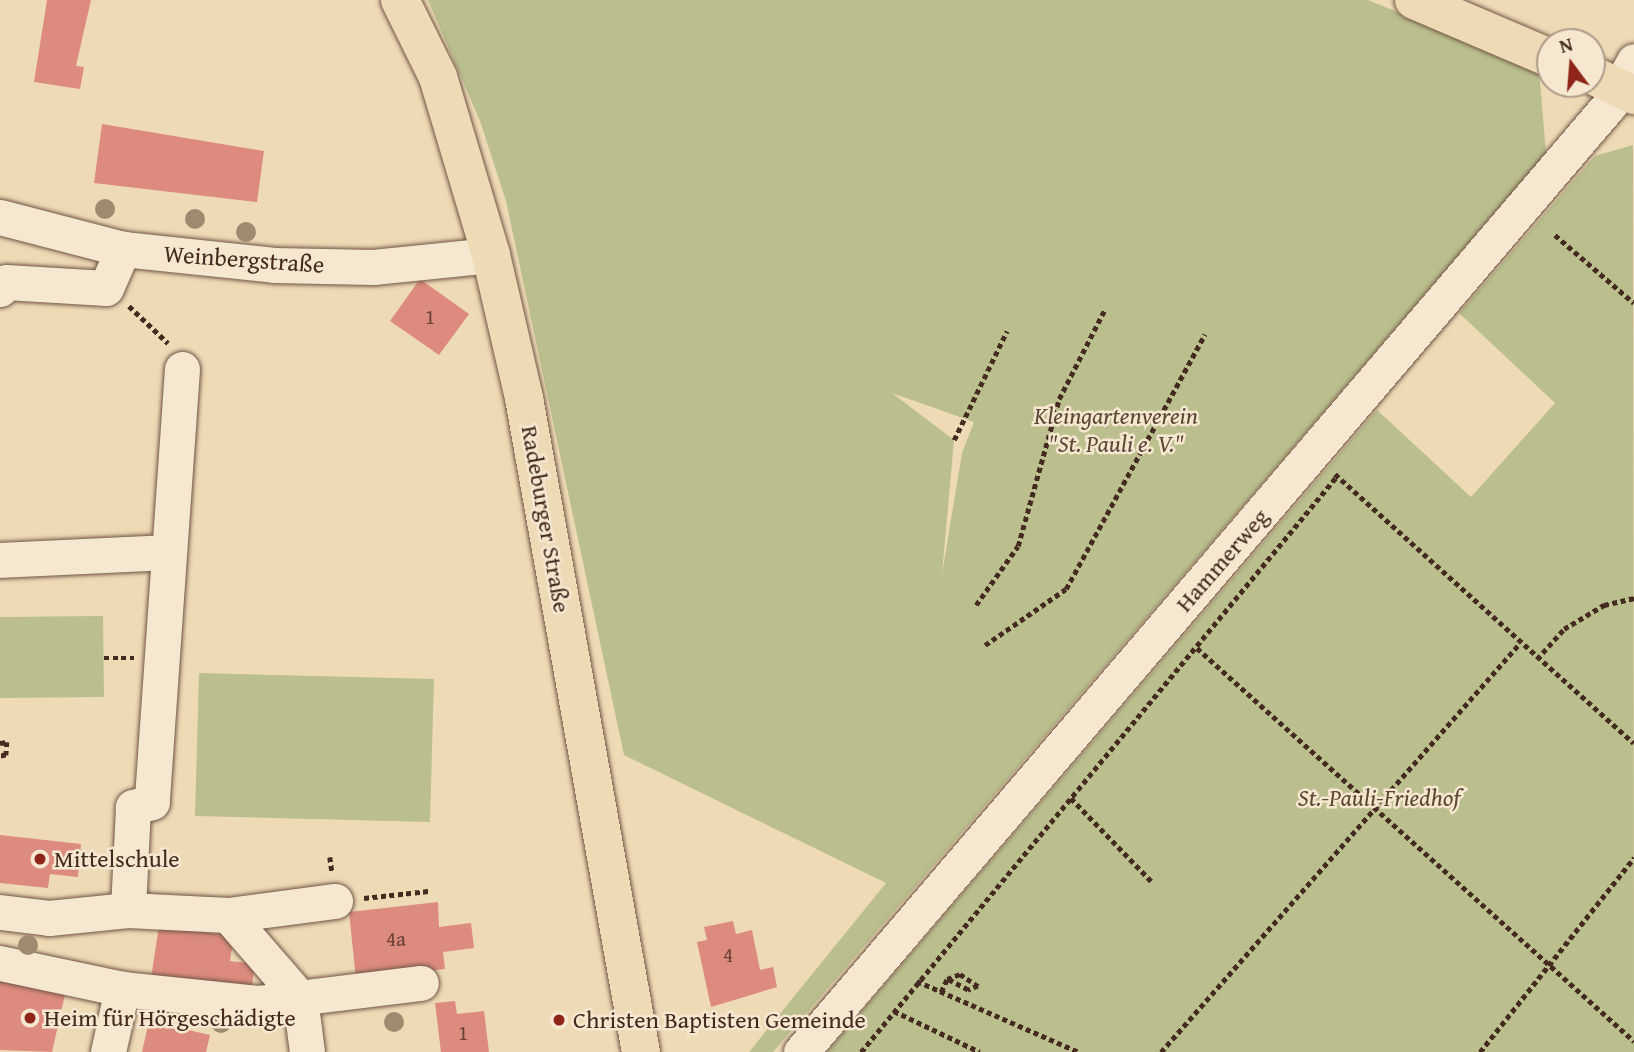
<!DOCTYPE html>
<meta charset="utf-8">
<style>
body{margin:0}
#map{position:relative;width:1634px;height:1052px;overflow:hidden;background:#efdab6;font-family:"Gentium Book Plus",serif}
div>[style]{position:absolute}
.green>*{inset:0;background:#babf8d}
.building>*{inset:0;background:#dc8b7e}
.path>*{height:4.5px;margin-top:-2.25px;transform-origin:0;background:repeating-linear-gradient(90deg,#452a1f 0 5px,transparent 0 8.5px)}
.roads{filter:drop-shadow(0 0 2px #705645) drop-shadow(0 0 2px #705645)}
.minor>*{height:35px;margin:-17.5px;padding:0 17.5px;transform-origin:17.5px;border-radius:17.5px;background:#f5e7d0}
.major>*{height:38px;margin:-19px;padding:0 19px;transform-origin:19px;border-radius:19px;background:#efdab6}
.trees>*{width:20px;height:20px;margin:-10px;border-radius:50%;background:#9e8a6f}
.dots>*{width:19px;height:19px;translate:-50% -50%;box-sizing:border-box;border:4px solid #f5e7d0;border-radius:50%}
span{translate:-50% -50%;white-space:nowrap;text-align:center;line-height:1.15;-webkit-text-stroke:5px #f5e7d0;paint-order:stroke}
.number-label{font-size:21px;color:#6b4237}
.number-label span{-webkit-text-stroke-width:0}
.street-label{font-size:24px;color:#452a1f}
.park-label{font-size:24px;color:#5c4835;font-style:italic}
.poi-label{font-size:24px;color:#452a1f}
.left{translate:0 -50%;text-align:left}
.north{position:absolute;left:1536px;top:28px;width:70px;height:70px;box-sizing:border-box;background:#f5e7d0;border:2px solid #af9b89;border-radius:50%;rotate:344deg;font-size:19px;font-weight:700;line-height:28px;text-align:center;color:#452a1f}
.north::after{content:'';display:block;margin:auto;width:24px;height:32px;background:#8f2418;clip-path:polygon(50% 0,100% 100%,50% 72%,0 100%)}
</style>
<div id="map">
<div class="green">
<i style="clip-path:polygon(evenodd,428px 0,1368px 0,1539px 70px,1546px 153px,773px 1052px,749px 1052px,886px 883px,624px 755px,506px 201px,480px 121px,428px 0,892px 393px,974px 422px,962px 453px,942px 574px,954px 440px,892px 393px)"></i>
<i style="clip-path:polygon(1633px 145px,1634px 1052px,827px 1052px,1377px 410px,1471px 497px,1555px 403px,1459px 313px,1595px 156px)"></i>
<i style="clip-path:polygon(103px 616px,104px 697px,0 698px,0 617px)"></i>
<i style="clip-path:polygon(199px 673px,434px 679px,430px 822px,195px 816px)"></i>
</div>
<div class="building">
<i style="clip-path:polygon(47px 0,91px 0,76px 66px,84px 67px,80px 89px,34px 82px)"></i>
<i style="clip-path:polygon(102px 124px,264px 151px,257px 202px,94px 183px)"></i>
<i style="clip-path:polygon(420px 279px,469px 314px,439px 355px,390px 321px)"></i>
<i style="clip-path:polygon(0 835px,81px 844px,78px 877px,50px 874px,48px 888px,0 883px)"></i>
<i style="clip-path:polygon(438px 902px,439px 927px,471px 923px,474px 948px,443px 952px,445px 969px,356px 979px,349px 912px)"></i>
<i style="clip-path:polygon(733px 921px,736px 934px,752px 930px,760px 970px,773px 967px,777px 987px,711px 1007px,697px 942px,707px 940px,704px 927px)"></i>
<i style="clip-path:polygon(159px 926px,234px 936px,230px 961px,255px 964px,251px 992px,151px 978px)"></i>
<i style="clip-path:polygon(0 975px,67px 986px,52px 1052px,0 1050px)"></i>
<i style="clip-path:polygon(455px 1001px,457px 1014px,484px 1011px,489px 1052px,441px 1052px,435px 1003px)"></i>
<i style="clip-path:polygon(149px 1021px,210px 1035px,206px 1052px,142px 1052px)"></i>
</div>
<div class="path">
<i style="left:1555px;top:235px;width:104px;rotate:40.7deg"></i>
<i style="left:129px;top:306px;width:54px;rotate:43.5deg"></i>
<i style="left:954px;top:440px;width:121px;rotate:-64.1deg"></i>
<i style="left:1335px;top:474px;width:402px;rotate:42deg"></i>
<i style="left:976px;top:605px;width:72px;rotate:-54.6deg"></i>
<i style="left:1018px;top:546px;width:153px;rotate:-74.4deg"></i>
<i style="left:1059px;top:399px;width:101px;rotate:-62.9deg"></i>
<i style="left:985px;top:645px;width:98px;rotate:-34.7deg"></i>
<i style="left:1066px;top:589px;width:290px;rotate:-61.4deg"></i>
<i style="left:1197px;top:648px;width:588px;rotate:41.97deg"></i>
<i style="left:104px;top:658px;width:30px"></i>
<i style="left:1537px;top:659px;width:40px;rotate:-48deg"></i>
<i style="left:1564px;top:629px;width:47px;rotate:-31deg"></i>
<i style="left:1604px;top:605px;width:31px;rotate:-13deg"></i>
<i style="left:0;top:743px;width:7px;rotate:-8deg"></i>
<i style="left:7px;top:742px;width:13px;rotate:94deg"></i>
<i style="left:6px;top:755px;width:6px;rotate:171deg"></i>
<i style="left:1071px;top:798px;width:118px;rotate:46deg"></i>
<i style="left:330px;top:857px;width:15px;rotate:82deg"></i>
<i style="left:364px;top:898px;width:65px;rotate:-6.1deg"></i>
<i style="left:917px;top:981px;width:177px;rotate:23.7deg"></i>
<i style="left:941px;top:992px;width:14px;rotate:-65deg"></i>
<i style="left:947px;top:979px;width:14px;rotate:-21deg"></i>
<i style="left:960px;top:974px;width:22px;rotate:34deg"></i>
<i style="left:978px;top:986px;width:11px;rotate:158deg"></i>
<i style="left:968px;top:990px;width:24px;rotate:-152deg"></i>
<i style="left:894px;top:1011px;width:95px;rotate:25.5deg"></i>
<i style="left:861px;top:1052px;width:747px;rotate:-50.43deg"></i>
<i style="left:1161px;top:1052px;width:543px;rotate:-48.73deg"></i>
<i style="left:1480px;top:1052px;width:248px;rotate:-51.6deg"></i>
</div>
<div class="roads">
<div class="minor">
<i style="left:0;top:217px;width:127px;rotate:14.6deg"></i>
<i style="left:123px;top:249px;width:152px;rotate:6deg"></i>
<i style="left:274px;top:265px;width:99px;rotate:1.2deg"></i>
<i style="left:373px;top:267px;width:119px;rotate:-5.8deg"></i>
<i style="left:0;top:289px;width:9px;rotate:-49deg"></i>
<i style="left:6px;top:282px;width:100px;rotate:3.4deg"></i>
<i style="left:106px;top:288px;width:43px;rotate:-66.4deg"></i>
<i style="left:182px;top:369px;width:434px;rotate:94deg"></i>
<i style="left:152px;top:802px;width:20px;rotate:165deg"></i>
<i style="left:133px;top:807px;width:103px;rotate:92.8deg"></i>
<i style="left:128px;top:910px;width:100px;rotate:2.9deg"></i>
<i style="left:228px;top:915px;width:108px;rotate:-7.5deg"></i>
<i style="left:0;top:560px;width:168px;rotate:-2.7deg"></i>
<i style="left:0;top:912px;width:49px;rotate:7deg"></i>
<i style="left:49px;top:918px;width:79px;rotate:-5.8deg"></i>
<i style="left:228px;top:915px;width:110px;rotate:49.1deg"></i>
<i style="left:300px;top:998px;width:54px;rotate:82.6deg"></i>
<i style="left:0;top:963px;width:125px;rotate:12deg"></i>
<i style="left:122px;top:989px;width:136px;rotate:5.9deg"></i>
<i style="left:257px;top:1003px;width:165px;rotate:-7deg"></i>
<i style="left:108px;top:1052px;width:65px;rotate:-77.5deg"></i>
<i style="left:801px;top:1052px;width:1246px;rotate:-49.52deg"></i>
<i style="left:1610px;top:104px;width:49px;rotate:-60.8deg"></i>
</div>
<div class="major">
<i style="left:400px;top:0;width:86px;rotate:63.7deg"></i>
<i style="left:438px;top:77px;width:186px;rotate:73.4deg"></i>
<i style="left:491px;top:255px;width:147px;rotate:77deg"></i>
<i style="left:524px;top:398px;width:664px;rotate:79.86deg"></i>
<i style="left:1414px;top:0;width:148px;rotate:23.1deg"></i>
<i style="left:1592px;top:75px;width:47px;rotate:25.5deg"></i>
</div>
</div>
<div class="trees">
<i style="left:105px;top:209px"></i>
<i style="left:195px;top:219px"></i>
<i style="left:246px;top:232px"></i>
<i style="left:28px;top:945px"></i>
<i style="left:394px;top:1022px"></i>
<i style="left:221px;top:1023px"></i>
</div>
<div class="dots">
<i style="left:40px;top:859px;background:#8f2418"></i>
<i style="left:30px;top:1018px;background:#8f2418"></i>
<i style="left:559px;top:1020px;background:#8f2418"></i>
</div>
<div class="number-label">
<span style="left:430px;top:317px">1</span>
<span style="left:396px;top:939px">4a</span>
<span style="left:728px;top:955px">4</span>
<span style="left:463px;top:1033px">1</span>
</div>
<div class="street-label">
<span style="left:244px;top:259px;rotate:4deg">Weinbergstraße</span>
<span style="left:546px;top:519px;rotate:80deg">Radeburger Straße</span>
<span style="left:1222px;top:560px;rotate:-49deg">Hammerweg</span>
</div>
<div class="park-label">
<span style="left:1116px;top:430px">Kleingartenverein<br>"St. Pauli e. V."</span>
<span style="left:1379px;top:798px">St.-Pauli-Friedhof</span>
</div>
<div class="poi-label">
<span class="left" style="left:54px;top:859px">Mittelschule</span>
<span class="left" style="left:44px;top:1018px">Heim für Hörgeschädigte</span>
<span class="left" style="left:573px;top:1020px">Christen Baptisten Gemeinde</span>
</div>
<div class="north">N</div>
</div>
